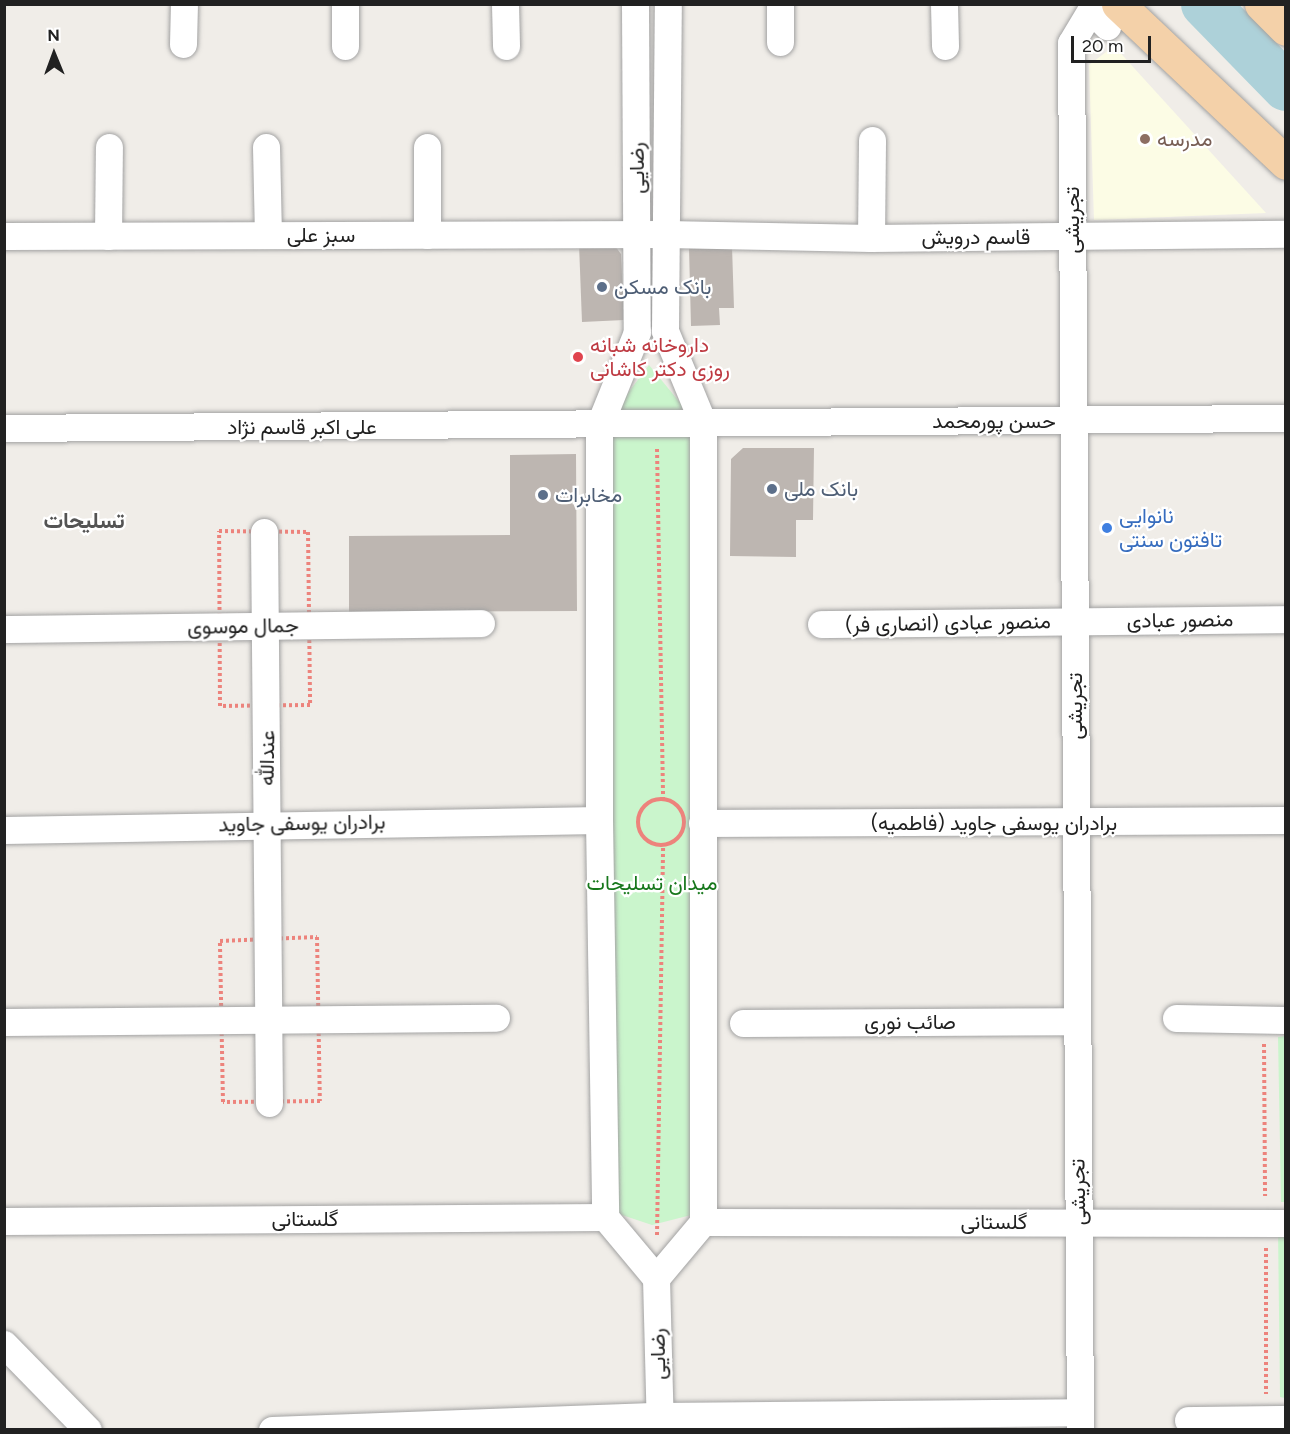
<!DOCTYPE html>
<meta charset="utf-8">
<style>
body{margin:0}
#map{position:relative;width:1290px;height:1434px;overflow:hidden;background:#f0ede8;font-family:Figtree,Vazirmatn,sans-serif}
div>[style]{position:absolute}
.education>*{inset:0;background:#fcfce5}
.park>*{inset:0;background:#caf5cc}
.river>*{height:48px;margin:-24px;padding:0 24px;transform-origin:24px;border-radius:24px;background:#add1d9}
.building>*{inset:0;background:#bdb6b1}
.path>*{height:4px;margin-top:-2px;transform-origin:0;background:repeating-linear-gradient(90deg,#ed837c 0 3px,transparent 0 6px)}
.path>.ring{margin:-2px;padding:0;box-sizing:content-box;background:none;border:4px solid #ed837c;border-radius:50%}
.roads{filter:drop-shadow(0 0 2px #a2a2a2) drop-shadow(0 0 2px #a2a2a2)}
.minor>*{height:27px;margin:-13.5px;padding:0 13.5px;transform-origin:13.5px;border-radius:13.5px;background:#fff}
.major>*{height:33px;margin:-16.5px;padding:0 16.5px;transform-origin:16.5px;border-radius:16.5px;background:#f4d1a9}
.dots>*{width:16px;height:16px;translate:-50% -50%;box-sizing:border-box;border:3px solid #fff;border-radius:50%}
span{translate:-50% -50%;white-space:nowrap;text-align:center;line-height:1.15;-webkit-text-stroke:4.5px #fff;paint-order:stroke}
.education-label{font-size:21px;color:#785e54}
.left{translate:0 -50%;text-align:left}
.street-label{font-size:21px;color:#212121}
.service-label{font-size:21px;color:#4e5e75}
.health-label{font-size:21px;color:#be3a42}
.shop-label{font-size:21px;color:#366cbe}
.park-label{font-size:21px;color:#16771b}
.neighbourhood-label{font-size:22px;color:#545454;font-weight:700}
.frame{position:absolute;inset:0;border:6px solid #212121;pointer-events:none}
.north{position:absolute;left:24px;top:24px;width:60px;height:60px;-webkit-text-stroke:4px #fff;paint-order:stroke;rotate:359deg;font-size:16px;font-weight:700;line-height:24px;text-align:center;color:#212121}
.north::after{content:'';display:block;margin:auto;width:21px;height:27px;background:#212121;clip-path:polygon(50% 0,100% 100%,50% 72%,0 100%)}
.scale{position:absolute;left:1071px;top:36px;width:80px;height:27px;box-sizing:border-box;border:3px solid #212121;border-top:0;padding-left:8px;font-size:18px;line-height:21px;white-space:nowrap;color:#212121;-webkit-text-stroke:4px #fff;paint-order:stroke}
</style>
<div id="map">
<div class="education">
<i style="clip-path:polygon(1114px 46px,1266px 213px,1094px 220px,1089px 65px)"></i>
</div>
<div class="park">
<i style="clip-path:polygon(649px 365px,691px 416px,695px 1214px,652px 1225px,610px 1211px,610px 417px)"></i>
<i style="clip-path:polygon(1285px 1036px,1286px 1202px,1281px 1202px,1278px 1037px)"></i>
<i style="clip-path:polygon(1278px 1229px,1286px 1229px,1285px 1398px,1280px 1397px)"></i>
</div>
<div class="river">
<i style="left:1205px;top:4px;width:116px;rotate:45.7deg"></i>
</div>
<div class="building">
<i style="clip-path:polygon(612px 242px,621px 254px,624px 320px,582px 322px,579px 244px)"></i>
<i style="clip-path:polygon(732px 246px,734px 308px,719px 308px,720px 325px,691px 326px,689px 248px)"></i>
<i style="clip-path:polygon(743px 448px,814px 448px,813px 520px,796px 520px,796px 557px,730px 556px,731px 459px)"></i>
<i style="clip-path:polygon(576px 454px,577px 611px,349px 612px,349px 536px,510px 535px,510px 455px)"></i>
</div>
<div class="path">
<i style="left:657px;top:449px;width:350px;rotate:89deg"></i>
<i style="left:219px;top:531px;width:89px;rotate:0.6deg"></i>
<i style="left:308px;top:532px;width:173px;rotate:89.3deg"></i>
<i style="left:310px;top:705px;width:90px;rotate:179.4deg"></i>
<i style="left:220px;top:706px;width:175px;rotate:-90.3deg"></i>
<i class="ring" style="left:638px;top:799px;width:42px;height:42px"></i>
<i style="left:317px;top:937px;width:164px;rotate:89deg"></i>
<i style="left:320px;top:1101px;width:97px;rotate:179.4deg"></i>
<i style="left:223px;top:1102px;width:161px;rotate:-91.1deg"></i>
<i style="left:220px;top:941px;width:97px;rotate:-2.4deg"></i>
<i style="left:1264px;top:1044px;width:152px;rotate:89.6deg"></i>
<i style="left:657px;top:1235px;width:389px;rotate:-89.1deg"></i>
<i style="left:1266px;top:1248px;width:146px;rotate:90deg"></i>
</div>
<div class="roads">
<div class="minor">
<i style="left:505px;top:4px;width:42px;rotate:88.6deg"></i>
<i style="left:635px;top:4px;width:328px;rotate:89.7deg"></i>
<i style="left:637px;top:332px;width:101px;rotate:112deg"></i>
<i style="left:599px;top:426px;width:394px;rotate:90deg"></i>
<i style="left:599px;top:820px;width:397px;rotate:89.1deg"></i>
<i style="left:605px;top:1217px;width:80px;rotate:50.1deg"></i>
<i style="left:780px;top:4px;width:38px;rotate:90deg"></i>
<i style="left:944px;top:4px;width:42px;rotate:88.6deg"></i>
<i style="left:183px;top:44px;width:40px;rotate:-88.6deg"></i>
<i style="left:345px;top:46px;width:42px;rotate:-90deg"></i>
<i style="left:266px;top:147px;width:88px;rotate:88.7deg"></i>
<i style="left:427px;top:235px;width:88px;rotate:-90deg"></i>
<i style="left:4px;top:236px;width:662px;rotate:-0.17deg"></i>
<i style="left:666px;top:234px;width:205px;rotate:1.1deg"></i>
<i style="left:871px;top:238px;width:415px;rotate:-0.6deg"></i>
<i style="left:108px;top:236px;width:89px;rotate:-89.4deg"></i>
<i style="left:871px;top:238px;width:98px;rotate:-89.4deg"></i>
<i style="left:4px;top:428px;width:1282px;rotate:-0.45deg"></i>
<i style="left:264px;top:532px;width:571px;rotate:89.5deg"></i>
<i style="left:821px;top:624px;width:465px;rotate:-0.6deg"></i>
<i style="left:4px;top:629px;width:477px;rotate:-0.7deg"></i>
<i style="left:702px;top:823px;width:584px;rotate:-0.29deg"></i>
<i style="left:4px;top:830px;width:595px;rotate:-0.96deg"></i>
<i style="left:1176px;top:1018px;width:110px;rotate:1deg"></i>
<i style="left:4px;top:1022px;width:492px;rotate:-0.5deg"></i>
<i style="left:743px;top:1023px;width:333px;rotate:-0.3deg"></i>
<i style="left:4px;top:1221px;width:601px;rotate:-0.38deg"></i>
<i style="left:703px;top:1222px;width:583px;rotate:0.1deg"></i>
<i style="left:656px;top:1278px;width:73px;rotate:-50deg"></i>
<i style="left:703px;top:1222px;width:799px;rotate:-90deg"></i>
<i style="left:703px;top:423px;width:100px;rotate:-112.4deg"></i>
<i style="left:665px;top:331px;width:327px;rotate:-89.5deg"></i>
<i style="left:656px;top:1278px;width:152px;rotate:88.5deg"></i>
<i style="left:4px;top:1344px;width:120px;rotate:45.7deg"></i>
<i style="left:1188px;top:1420px;width:98px;rotate:-0.6deg"></i>
<i style="left:272px;top:1430px;width:387px;rotate:-2.1deg"></i>
<i style="left:659px;top:1416px;width:421px;rotate:-0.5deg"></i>
<i style="left:1080px;top:1430px;width:1387px;rotate:-90.37deg"></i>
<i style="left:1071px;top:43px;width:39px;rotate:-59deg"></i>
<i style="left:1091px;top:10px;width:23px;rotate:45deg"></i>
</div>
<div class="major">
<i style="left:1118px;top:4px;width:231px;rotate:43.4deg"></i>
<i style="left:1261px;top:4px;width:35px;rotate:45deg"></i>
</div>
</div>
<div class="dots">
<i style="left:1145px;top:139px;background:#8d6e63"></i>
<i style="left:602px;top:287px;background:#5c6f8a"></i>
<i style="left:578px;top:357px;background:#e0444e"></i>
<i style="left:772px;top:489px;background:#5c6f8a"></i>
<i style="left:543px;top:495px;background:#5c6f8a"></i>
<i style="left:1107px;top:528px;background:#3f7fe0"></i>
</div>
<div class="education-label">
<span class="left" style="left:1157px;top:139px">مدرسه</span>
</div>
<div class="street-label">
<span style="left:637px;top:168px;rotate:-91deg">رضایی</span>
<span style="left:1072px;top:220px;rotate:-90deg">تجریشی</span>
<span style="left:321px;top:235px">سبز علی</span>
<span style="left:976px;top:237px">قاسم درویش</span>
<span style="left:994px;top:421px">حسن پورمحمد</span>
<span style="left:302px;top:427px">علی اکبر قاسم نژاد</span>
<span style="left:1180px;top:620px;rotate:-1deg">منصور عبادی</span>
<span style="left:948px;top:623px;rotate:-1deg">منصور عبادی (انصاری فر)</span>
<span style="left:243px;top:626px;rotate:-1deg">جمال موسوی</span>
<span style="left:1075px;top:706px;rotate:-90deg">تجریشی</span>
<span style="left:267px;top:758px;rotate:-89deg">عندالله</span>
<span style="left:302px;top:823px;rotate:-1deg">برادران یوسفی جاوید</span>
<span style="left:994px;top:823px">برادران یوسفی جاوید (فاطمیه)</span>
<span style="left:910px;top:1022px">صائب نوری</span>
<span style="left:1078px;top:1192px;rotate:-91deg">تجریشی</span>
<span style="left:305px;top:1219px">گلستانی</span>
<span style="left:994px;top:1222px">گلستانی</span>
<span style="left:658px;top:1354px;rotate:-91deg">رضایی</span>
</div>
<div class="service-label">
<span class="left" style="left:614px;top:287px">بانک مسکن</span>
<span class="left" style="left:784px;top:489px">بانک ملی</span>
<span class="left" style="left:555px;top:495px">مخابرات</span>
</div>
<div class="health-label">
<span class="left" style="left:590px;top:357px">داروخانه شبانه<br>روزی دکتر کاشانی</span>
</div>
<div class="shop-label">
<span class="left" style="left:1119px;top:528px">نانوایی<br>تافتون سنتی</span>
</div>
<div class="park-label">
<span style="left:652px;top:883px">میدان تسلیحات</span>
</div>
<div class="neighbourhood-label">
<span style="left:84px;top:521px">تسلیحات</span>
</div>
<div class="frame"></div>
<div class="north">N</div>
<div class="scale">20 m</div>
</div>
